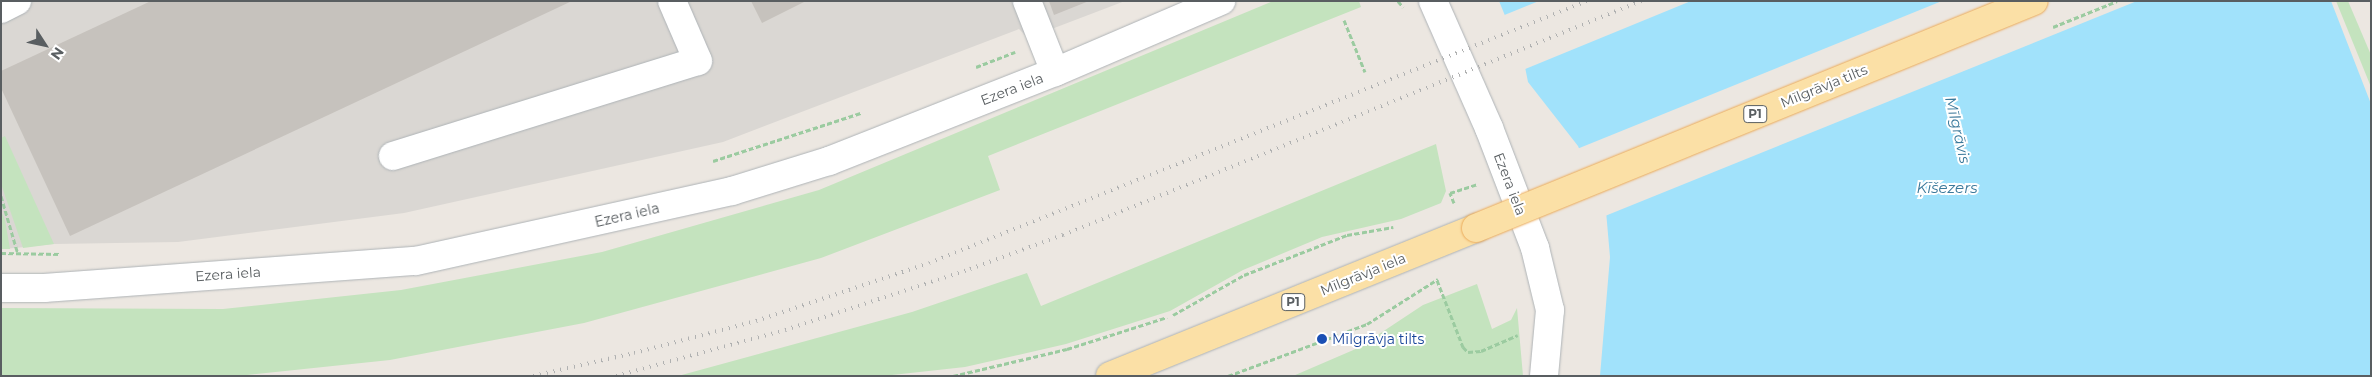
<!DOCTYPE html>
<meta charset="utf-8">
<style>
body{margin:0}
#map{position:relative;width:2372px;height:377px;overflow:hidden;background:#ece7e1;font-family:Montserrat,sans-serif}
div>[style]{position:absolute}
.industrial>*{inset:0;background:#dad7d3}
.green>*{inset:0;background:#c4e3be}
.water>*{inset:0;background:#a1e2fb}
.pier>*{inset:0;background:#ece7e1}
.building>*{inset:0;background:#c6c2bd}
.path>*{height:3px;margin-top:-1.5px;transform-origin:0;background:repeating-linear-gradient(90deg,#9bcba0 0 5px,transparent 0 7.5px)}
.roads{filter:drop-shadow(0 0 1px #aeb3b6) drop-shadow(0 0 1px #aeb3b6)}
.minor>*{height:28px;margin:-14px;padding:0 14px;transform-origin:14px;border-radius:14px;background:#fff}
.major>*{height:28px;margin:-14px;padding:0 14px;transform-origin:14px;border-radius:14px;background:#fbe0a6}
.rail>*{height:4px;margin-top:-2px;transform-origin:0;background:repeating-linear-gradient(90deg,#b0b1b1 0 1px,transparent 0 7px)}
.path-bridge>*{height:3px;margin-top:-1.5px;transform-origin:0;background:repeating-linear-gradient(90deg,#9bcba0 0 5px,transparent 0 7.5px)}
.bridges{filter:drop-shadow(0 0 1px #ebab5b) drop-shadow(0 0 1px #ebab5b)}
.major-bridge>*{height:28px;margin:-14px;padding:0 14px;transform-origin:14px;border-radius:14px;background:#fbe0a6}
.dots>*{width:14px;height:14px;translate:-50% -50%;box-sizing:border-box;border:2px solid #fff;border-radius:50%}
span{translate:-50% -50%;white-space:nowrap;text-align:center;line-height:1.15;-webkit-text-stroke:4px #fff;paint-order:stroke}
.shield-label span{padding:1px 4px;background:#fff;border:1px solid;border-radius:4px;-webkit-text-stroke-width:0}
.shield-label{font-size:12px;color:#595e61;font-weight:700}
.street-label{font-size:14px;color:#595e61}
.transit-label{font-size:14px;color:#164399}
.left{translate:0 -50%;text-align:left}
.water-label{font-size:15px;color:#3b799b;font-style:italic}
.frame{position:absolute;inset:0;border:2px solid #595e61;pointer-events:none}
.north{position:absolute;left:20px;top:20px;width:50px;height:50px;-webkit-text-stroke:4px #fff;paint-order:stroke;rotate:125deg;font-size:14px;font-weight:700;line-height:20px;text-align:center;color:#595e61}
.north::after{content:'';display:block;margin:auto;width:18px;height:22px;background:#595e61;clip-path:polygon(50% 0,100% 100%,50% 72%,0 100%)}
</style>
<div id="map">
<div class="industrial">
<i style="clip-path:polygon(1px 1px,1125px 1px,1028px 38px,1019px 29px,723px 142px,404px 213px,178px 242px,54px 244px,5px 249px,1px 249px)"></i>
</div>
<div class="green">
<i style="clip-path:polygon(1273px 1px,1359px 1px,1361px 7px,988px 156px,1000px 190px,821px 258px,584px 323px,390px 360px,238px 376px,1px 376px,1px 308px,223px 309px,401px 290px,602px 252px,819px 190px)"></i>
<i style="clip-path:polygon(2336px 1px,2348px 1px,2371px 55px,2371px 87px)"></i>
<i style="clip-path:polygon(5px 136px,54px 244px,23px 248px,1px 184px,1px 138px)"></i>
<i style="clip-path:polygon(1436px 144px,1446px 191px,1441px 203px,1401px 219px,1322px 237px,1243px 270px,1170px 311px,1066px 344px,965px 367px,883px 376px,678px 376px,912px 312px,1027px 273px,1041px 306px)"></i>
<i style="clip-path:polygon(1px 211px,5px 220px,10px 249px,1px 249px)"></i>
<i style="clip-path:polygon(1477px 284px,1492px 329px,1511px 320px,1517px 308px,1523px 376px,1293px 376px,1358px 348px,1423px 305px)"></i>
</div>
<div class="water">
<i style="clip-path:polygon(1499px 1px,2331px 1px,2371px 104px,2371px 376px,1600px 376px,1610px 257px,1606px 211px,1578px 146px,1528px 82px,1524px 62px)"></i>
</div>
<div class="pier">
<i style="clip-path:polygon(1539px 1px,1691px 1px,1523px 70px,1502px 16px)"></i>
<i style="clip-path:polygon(1942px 1px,2137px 1px,1605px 216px,1577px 149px)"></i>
</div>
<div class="building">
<i style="clip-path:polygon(151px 1px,572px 1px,70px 236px,1px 88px,1px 71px)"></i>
<i style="clip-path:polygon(751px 1px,806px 1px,762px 23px)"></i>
<i style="clip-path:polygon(1049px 1px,1089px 1px,1054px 15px)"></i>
</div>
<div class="path">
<i style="left:1398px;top:1px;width:8px;rotate:50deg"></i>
<i style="left:1344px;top:20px;width:56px;rotate:68deg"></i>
<i style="left:976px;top:67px;width:42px;rotate:-21deg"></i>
<i style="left:713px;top:161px;width:156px;rotate:-18deg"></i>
<i style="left:1px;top:196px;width:60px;rotate:73.7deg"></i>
<i style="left:1454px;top:203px;width:11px;rotate:-112deg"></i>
<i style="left:1450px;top:193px;width:28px;rotate:-18deg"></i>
<i style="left:1px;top:253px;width:60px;rotate:1deg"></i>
<i style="left:1437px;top:280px;width:72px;rotate:68.8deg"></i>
<i style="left:1463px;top:347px;width:7px;rotate:45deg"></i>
<i style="left:1468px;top:352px;width:13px;rotate:-4deg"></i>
<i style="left:1481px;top:351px;width:40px;rotate:-23.4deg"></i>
<i style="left:1173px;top:315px;width:81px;rotate:-29.4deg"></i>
<i style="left:1244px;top:275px;width:110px;rotate:-21.2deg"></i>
<i style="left:1347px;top:235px;width:47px;rotate:-9.9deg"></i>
<i style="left:953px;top:376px;width:117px;rotate:-13.3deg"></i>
<i style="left:1067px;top:349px;width:105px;rotate:-17.7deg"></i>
<i style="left:1228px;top:376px;width:148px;rotate:-20.5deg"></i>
<i style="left:1367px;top:324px;width:84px;rotate:-32.4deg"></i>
</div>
<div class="roads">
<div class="minor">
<i style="left:1027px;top:1px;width:76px;rotate:68.5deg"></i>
<i style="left:1433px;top:1px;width:139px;rotate:66.2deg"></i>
<i style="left:1489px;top:128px;width:129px;rotate:69deg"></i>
<i style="left:1535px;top:248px;width:64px;rotate:76.4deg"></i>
<i style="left:1550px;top:310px;width:66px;rotate:95.2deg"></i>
<i style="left:1px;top:9px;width:18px;rotate:-27deg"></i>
<i style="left:393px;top:156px;width:319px;rotate:-17.3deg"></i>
<i style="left:698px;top:61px;width:65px;rotate:-113.4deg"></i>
<i style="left:1px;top:288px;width:43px"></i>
<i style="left:44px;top:288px;width:373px;rotate:-4.2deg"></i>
<i style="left:416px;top:261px;width:324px;rotate:-12.5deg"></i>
<i style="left:732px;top:191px;width:102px;rotate:-17.2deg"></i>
<i style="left:829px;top:161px;width:243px;rotate:-21.5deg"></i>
<i style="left:1055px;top:72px;width:181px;rotate:-23.2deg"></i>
</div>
<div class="major">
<i style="left:1110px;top:376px;width:395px;rotate:-22deg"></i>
</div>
</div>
<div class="rail">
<i style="left:533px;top:376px;width:104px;rotate:-12.8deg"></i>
<i style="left:634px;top:353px;width:126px;rotate:-14.7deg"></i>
<i style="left:756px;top:321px;width:182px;rotate:-18.5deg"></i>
<i style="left:929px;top:263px;width:708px;rotate:-21.71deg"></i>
<i style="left:616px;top:376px;width:175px;rotate:-15.2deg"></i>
<i style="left:785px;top:330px;width:195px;rotate:-18.2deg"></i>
<i style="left:970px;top:269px;width:99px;rotate:-20.1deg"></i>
<i style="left:1063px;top:235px;width:624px;rotate:-22.04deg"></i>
</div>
<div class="path-bridge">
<i style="left:2053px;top:27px;width:69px;rotate:-22.1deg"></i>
</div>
<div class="bridges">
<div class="major-bridge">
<i style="left:1476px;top:228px;width:602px;rotate:-22.14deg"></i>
</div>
</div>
<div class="dots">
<i style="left:1322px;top:339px;background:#1a4fb4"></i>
</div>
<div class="shield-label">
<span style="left:1755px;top:114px">P1</span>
<span style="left:1293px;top:302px">P1</span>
</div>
<div class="street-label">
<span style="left:1824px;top:86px;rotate:-22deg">Mīlgrāvja tilts</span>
<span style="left:1012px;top:89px;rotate:-21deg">Ezera iela</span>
<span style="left:1510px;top:184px;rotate:69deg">Ezera iela</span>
<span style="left:627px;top:215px;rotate:-13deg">Ezera iela</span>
<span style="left:228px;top:274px;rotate:-4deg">Ezera iela</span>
<span style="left:1363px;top:274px;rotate:-22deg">Mīlgrāvja iela</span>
</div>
<div class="transit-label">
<span class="left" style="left:1332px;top:339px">Mīlgrāvja tilts</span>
</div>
<div class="water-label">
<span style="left:1958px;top:130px;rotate:77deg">Mīlgrāvis</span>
<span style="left:1947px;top:188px">Ķīšezers</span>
</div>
<div class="frame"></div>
<div class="north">N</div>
</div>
